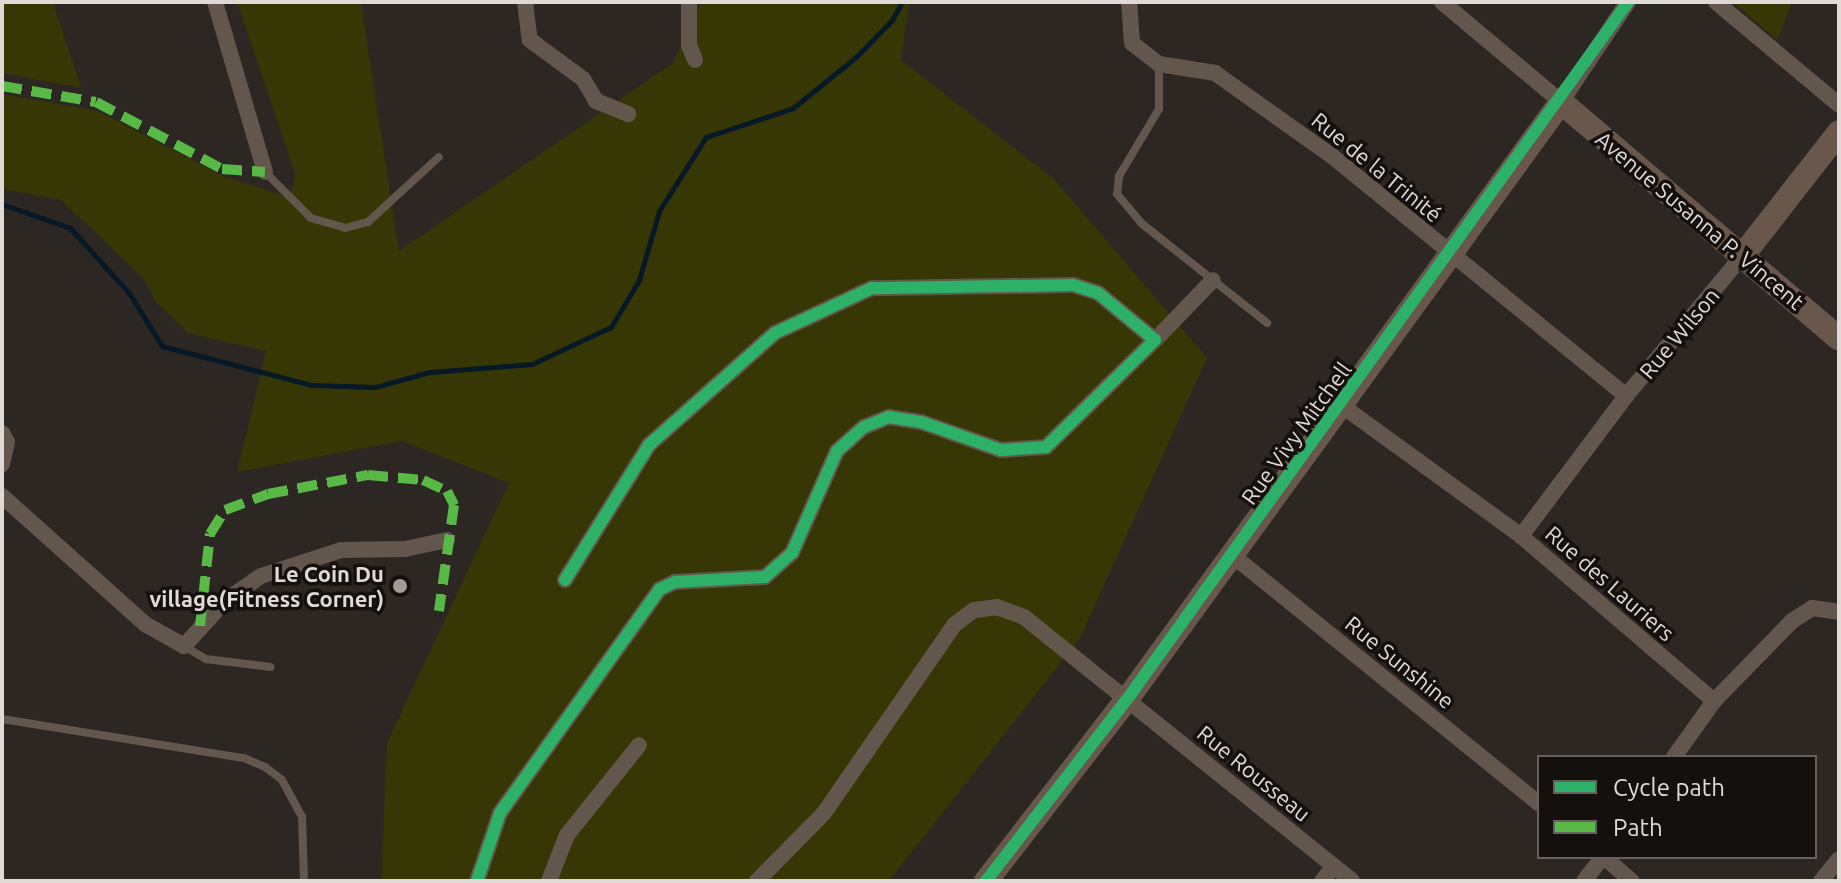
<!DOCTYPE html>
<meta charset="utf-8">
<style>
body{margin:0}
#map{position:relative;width:1841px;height:883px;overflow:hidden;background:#2c2722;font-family:Ubuntu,sans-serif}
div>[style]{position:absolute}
.green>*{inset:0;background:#363705}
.stream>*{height:5px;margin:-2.5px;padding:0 2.5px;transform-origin:2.5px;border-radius:2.5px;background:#071827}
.lane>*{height:8px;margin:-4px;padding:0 4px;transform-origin:4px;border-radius:4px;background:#63564c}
.street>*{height:16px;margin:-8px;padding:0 8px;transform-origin:8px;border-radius:8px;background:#63564c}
.secondary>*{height:24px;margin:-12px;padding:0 12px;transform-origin:12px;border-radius:12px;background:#68574a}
.quiet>*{height:10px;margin-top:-5px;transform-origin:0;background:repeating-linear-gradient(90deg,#58b947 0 20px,transparent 0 30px)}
.cycleway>*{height:12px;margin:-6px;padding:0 6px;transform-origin:6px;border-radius:6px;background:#2db169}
.dots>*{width:22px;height:22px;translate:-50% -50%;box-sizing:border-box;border:4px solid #14100d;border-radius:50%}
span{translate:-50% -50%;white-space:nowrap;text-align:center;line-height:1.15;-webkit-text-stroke:7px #14100d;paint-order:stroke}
.street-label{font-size:22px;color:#e0dad6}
.poi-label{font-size:22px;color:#e0dad6;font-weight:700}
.right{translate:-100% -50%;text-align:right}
.frame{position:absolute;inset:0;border:4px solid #e0dad6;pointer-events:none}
.legend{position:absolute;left:1537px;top:755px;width:280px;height:104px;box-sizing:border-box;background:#14100d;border:2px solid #66615d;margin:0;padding:10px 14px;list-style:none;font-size:24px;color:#e0dad6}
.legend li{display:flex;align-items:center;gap:16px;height:40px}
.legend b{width:40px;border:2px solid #66615d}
</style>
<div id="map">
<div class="green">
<i style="clip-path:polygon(2px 2px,53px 2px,81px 88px,2px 73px)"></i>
<i style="clip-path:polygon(237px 2px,361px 2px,399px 251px,673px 63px,701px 2px,909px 2px,901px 60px,1054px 179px,1207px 358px,1080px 638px,889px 881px,381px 881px,387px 743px,509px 483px,402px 441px,237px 472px,266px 351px,188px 333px,156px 302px,144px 279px,61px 200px,2px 189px,2px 94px,98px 111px,223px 176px,291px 198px,295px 173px)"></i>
<i style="clip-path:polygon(1733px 2px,1792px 2px,1777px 40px)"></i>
</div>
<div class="stream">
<i style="left:2px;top:204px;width:72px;rotate:19.4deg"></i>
<i style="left:70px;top:228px;width:88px;rotate:47.8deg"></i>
<i style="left:129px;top:293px;width:62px;rotate:58.1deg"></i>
<i style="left:162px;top:346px;width:155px;rotate:14.6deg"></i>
<i style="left:312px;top:385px;width:63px;rotate:1.8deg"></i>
<i style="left:375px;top:387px;width:57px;rotate:-15.3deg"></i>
<i style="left:430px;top:372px;width:102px;rotate:-4.5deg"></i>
<i style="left:532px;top:364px;width:87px;rotate:-25.1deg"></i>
<i style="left:611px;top:327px;width:55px;rotate:-59.2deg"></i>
<i style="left:639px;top:280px;width:72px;rotate:-73.8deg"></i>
<i style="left:659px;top:211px;width:88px;rotate:-57.6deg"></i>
<i style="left:706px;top:137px;width:92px;rotate:-18.4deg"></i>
<i style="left:793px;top:108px;width:81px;rotate:-39deg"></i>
<i style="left:856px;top:57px;width:52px;rotate:-45.8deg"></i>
<i style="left:892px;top:20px;width:21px;rotate:-61deg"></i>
</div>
<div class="lane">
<i style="left:1159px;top:65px;width:44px;rotate:90deg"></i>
<i style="left:1159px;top:109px;width:78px;rotate:120.8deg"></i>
<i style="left:1119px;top:176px;width:18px;rotate:96deg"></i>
<i style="left:1117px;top:194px;width:38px;rotate:50deg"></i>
<i style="left:1141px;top:223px;width:161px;rotate:38.4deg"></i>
<i style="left:265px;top:172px;width:65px;rotate:45deg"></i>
<i style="left:311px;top:218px;width:35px;rotate:16deg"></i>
<i style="left:345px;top:228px;width:24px;rotate:-15deg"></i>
<i style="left:368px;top:222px;width:96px;rotate:-42.5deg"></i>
<i style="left:184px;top:646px;width:26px;rotate:31deg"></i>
<i style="left:206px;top:659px;width:65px;rotate:7deg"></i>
<i style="left:2px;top:719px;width:245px;rotate:9.2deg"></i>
<i style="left:244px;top:758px;width:23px;rotate:23deg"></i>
<i style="left:265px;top:767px;width:21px;rotate:37deg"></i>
<i style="left:282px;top:780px;width:42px;rotate:61.6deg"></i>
<i style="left:302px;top:817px;width:64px;rotate:88.2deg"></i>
</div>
<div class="street">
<i style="left:215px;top:2px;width:177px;rotate:73.6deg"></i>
<i style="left:525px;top:2px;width:38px;rotate:83deg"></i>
<i style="left:530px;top:40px;width:66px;rotate:36.3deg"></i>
<i style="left:583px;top:79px;width:26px;rotate:59deg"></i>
<i style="left:596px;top:101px;width:35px;rotate:22deg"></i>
<i style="left:689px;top:2px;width:43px;rotate:90deg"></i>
<i style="left:689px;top:45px;width:16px;rotate:68deg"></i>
<i style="left:1129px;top:2px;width:41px;rotate:85.8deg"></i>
<i style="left:1132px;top:43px;width:34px;rotate:38deg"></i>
<i style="left:1159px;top:64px;width:57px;rotate:9.1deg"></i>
<i style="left:1215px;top:73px;width:143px;rotate:35.4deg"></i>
<i style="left:1332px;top:156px;width:380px;rotate:39.2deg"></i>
<i style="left:1442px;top:2px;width:155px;rotate:40deg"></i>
<i style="left:1561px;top:102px;width:120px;rotate:-56.2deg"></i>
<i style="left:1716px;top:2px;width:160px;rotate:39.9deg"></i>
<i style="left:1155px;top:340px;width:83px;rotate:-46deg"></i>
<i style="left:1341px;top:405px;width:223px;rotate:36deg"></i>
<i style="left:1521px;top:536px;width:254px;rotate:40.5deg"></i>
<i style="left:1714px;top:701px;width:112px;rotate:-45.7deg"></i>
<i style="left:1792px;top:621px;width:24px;rotate:-33deg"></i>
<i style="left:1812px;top:608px;width:27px;rotate:8deg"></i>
<i style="left:2px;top:433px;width:10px;rotate:61deg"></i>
<i style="left:7px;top:442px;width:23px;rotate:103deg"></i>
<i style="left:2px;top:496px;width:192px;rotate:41.8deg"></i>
<i style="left:145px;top:624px;width:45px;rotate:29.4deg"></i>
<i style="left:184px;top:646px;width:62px;rotate:-47.6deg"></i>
<i style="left:226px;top:600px;width:42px;rotate:-34.4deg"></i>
<i style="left:261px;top:576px;width:84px;rotate:-18deg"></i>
<i style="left:341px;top:550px;width:64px;rotate:-0.9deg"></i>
<i style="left:405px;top:549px;width:43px;rotate:-12.1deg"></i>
<i style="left:1521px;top:536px;width:175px;rotate:-53.1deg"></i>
<i style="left:1626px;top:396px;width:183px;rotate:-50.3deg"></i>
<i style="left:1232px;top:555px;width:395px;rotate:39deg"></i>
<i style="left:1674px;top:757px;width:69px;rotate:-54.5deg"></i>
<i style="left:1604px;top:857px;width:37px;rotate:41deg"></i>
<i style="left:477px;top:881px;width:72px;rotate:-71.3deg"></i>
<i style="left:500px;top:813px;width:275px;rotate:-54.5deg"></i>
<i style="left:660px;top:589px;width:17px;rotate:-25deg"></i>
<i style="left:675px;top:582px;width:90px;rotate:-3.2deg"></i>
<i style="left:765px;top:577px;width:36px;rotate:-42deg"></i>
<i style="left:792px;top:553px;width:111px;rotate:-66.2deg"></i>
<i style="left:837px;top:451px;width:36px;rotate:-42deg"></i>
<i style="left:864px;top:427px;width:27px;rotate:-22deg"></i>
<i style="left:889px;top:417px;width:32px;rotate:9deg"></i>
<i style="left:921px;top:422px;width:85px;rotate:19.3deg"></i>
<i style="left:1001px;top:450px;width:45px;rotate:-3.8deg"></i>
<i style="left:1046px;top:447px;width:153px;rotate:-44.5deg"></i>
<i style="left:1155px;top:340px;width:74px;rotate:-140.5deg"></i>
<i style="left:1098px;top:293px;width:26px;rotate:-162deg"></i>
<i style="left:1073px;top:285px;width:201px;rotate:179.1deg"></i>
<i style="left:872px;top:288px;width:107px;rotate:155.1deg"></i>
<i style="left:775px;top:333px;width:169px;rotate:138.4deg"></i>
<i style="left:649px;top:445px;width:159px;rotate:121.9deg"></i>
<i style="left:549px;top:881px;width:49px;rotate:-68.6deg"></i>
<i style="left:567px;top:835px;width:115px;rotate:-51.3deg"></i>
<i style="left:757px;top:881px;width:95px;rotate:-45.4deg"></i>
<i style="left:824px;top:813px;width:229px;rotate:-55.3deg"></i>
<i style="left:954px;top:625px;width:25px;rotate:-37deg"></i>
<i style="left:974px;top:610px;width:23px;rotate:-7deg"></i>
<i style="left:997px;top:607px;width:29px;rotate:20deg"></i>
<i style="left:1024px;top:617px;width:421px;rotate:38.8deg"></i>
<i style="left:1322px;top:881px;width:19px;rotate:-51deg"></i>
<i style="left:1584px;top:881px;width:31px;rotate:-52deg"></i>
<i style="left:1821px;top:881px;width:28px;rotate:-51deg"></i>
</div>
<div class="secondary">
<i style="left:1743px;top:255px;width:156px;rotate:-52deg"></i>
<i style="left:986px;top:881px;width:232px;rotate:-52.2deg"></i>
<i style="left:1128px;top:698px;width:737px;rotate:-54deg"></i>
<i style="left:1561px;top:102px;width:365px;rotate:40.4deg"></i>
</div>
<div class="quiet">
<i style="left:2px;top:86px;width:95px;rotate:9.7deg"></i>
<i style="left:96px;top:102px;width:143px;rotate:28deg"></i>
<i style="left:222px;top:169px;width:43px;rotate:4deg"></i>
<i style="left:200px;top:626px;width:93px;rotate:-83.8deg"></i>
<i style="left:210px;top:534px;width:28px;rotate:-58deg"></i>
<i style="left:225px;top:510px;width:46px;rotate:-20.4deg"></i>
<i style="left:268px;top:494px;width:102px;rotate:-10.8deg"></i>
<i style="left:368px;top:475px;width:55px;rotate:5.2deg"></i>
<i style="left:423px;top:480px;width:26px;rotate:25deg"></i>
<i style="left:447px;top:491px;width:16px;rotate:63deg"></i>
<i style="left:454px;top:505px;width:107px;rotate:98.1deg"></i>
</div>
<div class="cycleway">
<i style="left:477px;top:881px;width:72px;rotate:-71.3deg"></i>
<i style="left:500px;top:813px;width:275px;rotate:-54.5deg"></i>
<i style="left:660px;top:589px;width:17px;rotate:-25deg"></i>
<i style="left:675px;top:582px;width:90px;rotate:-3.2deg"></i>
<i style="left:765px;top:577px;width:36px;rotate:-42deg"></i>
<i style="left:792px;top:553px;width:111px;rotate:-66.2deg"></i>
<i style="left:837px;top:451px;width:36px;rotate:-42deg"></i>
<i style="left:864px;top:427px;width:27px;rotate:-22deg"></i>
<i style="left:889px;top:417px;width:32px;rotate:9deg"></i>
<i style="left:921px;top:422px;width:85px;rotate:19.3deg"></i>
<i style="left:1001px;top:450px;width:45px;rotate:-3.8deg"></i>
<i style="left:1046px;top:447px;width:153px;rotate:-44.5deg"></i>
<i style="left:1155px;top:340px;width:74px;rotate:-140.5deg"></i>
<i style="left:1098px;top:293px;width:26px;rotate:-162deg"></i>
<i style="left:1073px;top:285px;width:201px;rotate:179.1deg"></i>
<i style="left:872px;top:288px;width:107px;rotate:155.1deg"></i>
<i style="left:775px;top:333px;width:169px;rotate:138.4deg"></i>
<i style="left:649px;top:445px;width:159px;rotate:121.9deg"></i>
<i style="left:986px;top:881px;width:232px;rotate:-52.2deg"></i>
<i style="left:1128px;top:698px;width:857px;rotate:-54.31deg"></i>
</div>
<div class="dots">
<i style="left:400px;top:586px;background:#a19b97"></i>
</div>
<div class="street-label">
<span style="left:1377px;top:167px;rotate:39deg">Rue de la Trinité</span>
<span style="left:1700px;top:220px;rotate:40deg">Avenue Susanna P. Vincent</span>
<span style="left:1679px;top:333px;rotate:-50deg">Rue Wilson</span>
<span style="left:1296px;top:433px;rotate:-54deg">Rue Vivy Mitchell</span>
<span style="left:1610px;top:583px;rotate:41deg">Rue des Lauriers</span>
<span style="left:1400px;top:662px;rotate:39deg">Rue Sunshine</span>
<span style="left:1254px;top:773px;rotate:39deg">Rue Rousseau</span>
</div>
<div class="poi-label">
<span class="right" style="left:384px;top:586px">Le Coin Du<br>village(Fitness Corner)</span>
</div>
<div class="frame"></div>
<ul class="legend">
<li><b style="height:10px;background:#2db169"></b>Cycle path</li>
<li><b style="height:10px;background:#58b947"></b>Path</li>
</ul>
</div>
